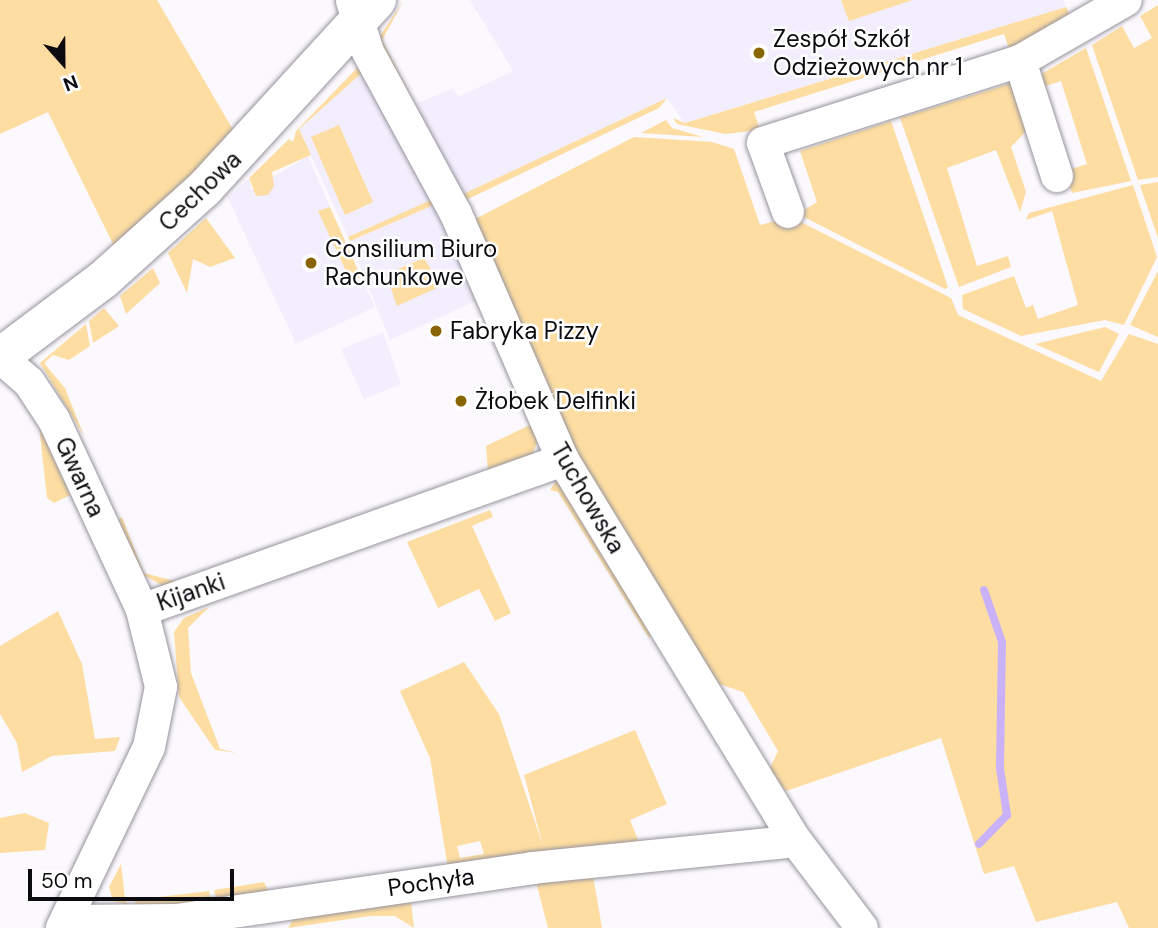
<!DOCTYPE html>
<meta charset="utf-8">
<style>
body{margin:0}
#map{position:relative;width:1158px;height:928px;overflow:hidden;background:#fbf9fe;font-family:"DM Sans",sans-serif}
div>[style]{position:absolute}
.built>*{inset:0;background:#f3eefd}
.green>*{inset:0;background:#fddda1}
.stream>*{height:8px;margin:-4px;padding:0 4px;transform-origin:4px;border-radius:4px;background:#cab2f9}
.roads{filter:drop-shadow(0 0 2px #96939d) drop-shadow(0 0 2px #96939d)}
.minor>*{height:32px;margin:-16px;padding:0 16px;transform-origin:16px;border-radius:16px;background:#fff}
.tertiary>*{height:38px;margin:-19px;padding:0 19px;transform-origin:19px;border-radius:19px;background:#fff}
.dots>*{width:19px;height:19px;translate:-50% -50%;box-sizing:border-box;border:4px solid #fff;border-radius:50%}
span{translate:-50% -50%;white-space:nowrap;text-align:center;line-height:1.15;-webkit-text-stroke:5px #fff;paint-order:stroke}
.poi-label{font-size:24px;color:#0c0b0f}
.left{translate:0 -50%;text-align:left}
.street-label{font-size:24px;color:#0c0b0f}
.north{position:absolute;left:28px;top:28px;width:70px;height:70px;-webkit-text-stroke:5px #fff;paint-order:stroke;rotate:159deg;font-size:19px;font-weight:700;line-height:28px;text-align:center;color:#0c0b0f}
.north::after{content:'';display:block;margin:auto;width:24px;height:32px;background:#0c0b0f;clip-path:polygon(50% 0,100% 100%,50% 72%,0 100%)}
.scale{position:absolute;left:28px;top:869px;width:206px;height:32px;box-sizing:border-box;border:4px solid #0c0b0f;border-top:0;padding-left:9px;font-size:21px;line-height:24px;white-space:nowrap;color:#0c0b0f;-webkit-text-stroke:5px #fff;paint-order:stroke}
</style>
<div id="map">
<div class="built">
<i style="clip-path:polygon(470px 0,1063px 0,1066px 7px,684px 123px,667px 98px,460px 196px,416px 104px,453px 88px,458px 97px,513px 71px)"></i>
<i style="clip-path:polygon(363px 72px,432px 200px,348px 237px,299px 129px)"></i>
<i style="clip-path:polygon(308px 156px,330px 207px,319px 212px,350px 281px,361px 277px,375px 307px,296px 344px,228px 198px,249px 178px,251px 190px)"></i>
<i style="clip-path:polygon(434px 205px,480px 299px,390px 340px,350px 241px)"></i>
<i style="clip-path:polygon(383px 332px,401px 384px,364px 399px,341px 349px)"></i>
</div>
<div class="green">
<i style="clip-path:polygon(0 0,157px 0,235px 133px,115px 248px,48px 112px,0 134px)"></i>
<i style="clip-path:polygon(404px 0,382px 40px,437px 147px,378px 39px)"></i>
<i style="clip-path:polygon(841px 0,913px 0,849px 21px)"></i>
<i style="clip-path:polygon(1158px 5px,1158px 177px,1138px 180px,1092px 45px,1122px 26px,1134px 48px,1152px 38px,1140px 16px)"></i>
<i style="clip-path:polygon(1066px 7px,1072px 18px,1010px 51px,1004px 34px,754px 112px,760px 130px,725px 134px,677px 124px,673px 118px,685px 123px)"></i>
<i style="clip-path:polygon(1086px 48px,1131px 181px,1072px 193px,1065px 171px,1087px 164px,1061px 81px,1039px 88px,1036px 77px)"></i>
<i style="clip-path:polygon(361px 64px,442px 210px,439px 216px,434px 205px,350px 241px,348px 237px,431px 200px,363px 72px,299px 129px,311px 155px,272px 172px,274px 186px,268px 195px,256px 196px,249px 178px,289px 139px,293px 142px,296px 131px)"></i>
<i style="clip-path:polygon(1012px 83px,1031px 126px,1011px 147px,1026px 192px,1020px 212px,996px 150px,947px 168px,977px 266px,1008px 256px,1011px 267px,959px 287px,900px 118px)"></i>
<i style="clip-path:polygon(667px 98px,659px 108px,468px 199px,457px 197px)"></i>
<i style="clip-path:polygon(666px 120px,672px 128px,703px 137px,641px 133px)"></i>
<i style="clip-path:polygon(891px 121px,948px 287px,945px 289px,798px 214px,817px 202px,800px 151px)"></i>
<i style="clip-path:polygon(339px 125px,373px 202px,345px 215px,311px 137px)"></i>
<i style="clip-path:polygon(634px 137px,712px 142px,734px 149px,760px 225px,791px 217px,951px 298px,958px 315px,1101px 381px,1129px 334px,1158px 344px,1158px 928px,1129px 928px,1117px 902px,1036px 922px,1014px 866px,984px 874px,941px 738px,786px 791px,781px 785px,770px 768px,778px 751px,743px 692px,719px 684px,573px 448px,475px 219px)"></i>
<i style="clip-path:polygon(1158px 182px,1158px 238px,1140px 185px)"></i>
<i style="clip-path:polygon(1133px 185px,1157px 257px,1124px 325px,1105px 320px,1021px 336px,963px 309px,962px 295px,1014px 276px,1026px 308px,1033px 305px,1038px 319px,1078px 305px,1052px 211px,1026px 220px,1029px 213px)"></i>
<i style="clip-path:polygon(330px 207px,361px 277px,351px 282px,318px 211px)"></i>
<i style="clip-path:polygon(206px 218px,235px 258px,210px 267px,193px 259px,187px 293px,168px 253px)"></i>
<i style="clip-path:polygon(424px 258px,441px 286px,397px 306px,386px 274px)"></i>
<i style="clip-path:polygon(153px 268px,160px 283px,126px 314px,120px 296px)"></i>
<i style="clip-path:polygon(1158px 271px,1158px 337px,1130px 325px)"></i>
<i style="clip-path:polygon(104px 308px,119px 326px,93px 343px,89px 321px)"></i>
<i style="clip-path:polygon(86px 324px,90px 346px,69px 360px,53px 355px,44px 363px,65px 388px,84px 436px,40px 363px)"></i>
<i style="clip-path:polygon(1105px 327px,1119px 334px,1099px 372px,1035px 344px)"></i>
<i style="clip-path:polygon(532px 424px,538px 441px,532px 455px,488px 472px,486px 446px)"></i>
<i style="clip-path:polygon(39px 425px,70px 495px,54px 503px,47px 498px)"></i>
<i style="clip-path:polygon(558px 478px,655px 628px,649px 638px,558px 492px,550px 490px)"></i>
<i style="clip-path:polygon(490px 510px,493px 517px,472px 526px,511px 613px,495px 621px,479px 589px,438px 608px,407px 542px)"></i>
<i style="clip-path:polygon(122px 517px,144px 573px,179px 582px,163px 586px,144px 575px,118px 520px)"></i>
<i style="clip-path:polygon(209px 607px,188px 628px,191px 673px,220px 749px,237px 753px,215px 750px,179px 697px,174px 632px,184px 618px)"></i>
<i style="clip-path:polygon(58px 611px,82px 664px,95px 739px,120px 737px,115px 751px,52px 756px,22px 772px,17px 743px,0 714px,0 646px)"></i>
<i style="clip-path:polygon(evenodd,464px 662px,499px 714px,543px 846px,524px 775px,635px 730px,667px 804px,630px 820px,639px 842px,448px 868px,430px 758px,400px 691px,464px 662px,480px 841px,484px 854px,460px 858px,457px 846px,480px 841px)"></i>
<i style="clip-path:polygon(25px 813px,49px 823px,45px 850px,0 853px,0 818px)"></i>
<i style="clip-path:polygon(121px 864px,125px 899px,128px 905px,113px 901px,109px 887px)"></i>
<i style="clip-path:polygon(593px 876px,602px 928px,548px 928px,536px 882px)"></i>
<i style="clip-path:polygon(264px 882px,269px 892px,217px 900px,214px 890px)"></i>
<i style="clip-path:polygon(209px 891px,211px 901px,139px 911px,134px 900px)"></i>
<i style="clip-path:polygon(411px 902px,414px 928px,395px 916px,370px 916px,288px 928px,296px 915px)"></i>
</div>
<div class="stream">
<i style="left:979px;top:844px;width:40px;rotate:-46deg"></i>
<i style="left:1007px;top:815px;width:48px;rotate:-98.5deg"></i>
<i style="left:1000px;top:768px;width:126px;rotate:-89.1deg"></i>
<i style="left:1002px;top:642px;width:55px;rotate:-109.1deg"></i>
</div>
<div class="roads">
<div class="minor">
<i style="left:352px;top:1px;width:53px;rotate:72.6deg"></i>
<i style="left:368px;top:52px;width:184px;rotate:61.5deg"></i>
<i style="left:456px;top:214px;width:268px;rotate:66.5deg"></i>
<i style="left:563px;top:460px;width:447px;rotate:58.6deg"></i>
<i style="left:796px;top:841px;width:109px;rotate:52.8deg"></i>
<i style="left:1020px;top:61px;width:121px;rotate:72.2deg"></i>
<i style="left:788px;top:212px;width:73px;rotate:-109.9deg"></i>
<i style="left:763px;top:143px;width:270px;rotate:-17.7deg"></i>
<i style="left:1020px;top:61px;width:122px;rotate:-29.9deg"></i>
<i style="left:0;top:357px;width:38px;rotate:41deg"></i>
<i style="left:29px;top:382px;width:45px;rotate:56.7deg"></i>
<i style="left:54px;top:420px;width:209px;rotate:65.1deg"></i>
<i style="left:142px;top:610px;width:79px;rotate:76.1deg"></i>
<i style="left:161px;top:687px;width:61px;rotate:101.3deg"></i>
<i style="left:149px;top:747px;width:201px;rotate:115.7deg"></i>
<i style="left:142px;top:610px;width:447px;rotate:-19.6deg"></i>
<i style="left:66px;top:921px;width:111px;rotate:-0.5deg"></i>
<i style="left:177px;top:920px;width:359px;rotate:-8.3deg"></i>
<i style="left:532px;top:868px;width:265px;rotate:-5.8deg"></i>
</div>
<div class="tertiary">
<i style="left:0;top:357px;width:130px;rotate:-36.9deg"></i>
<i style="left:104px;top:279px;width:135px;rotate:-42deg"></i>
<i style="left:204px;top:189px;width:256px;rotate:-47.5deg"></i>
</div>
</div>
<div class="dots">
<i style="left:759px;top:53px;background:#896402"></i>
<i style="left:311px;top:263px;background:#896402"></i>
<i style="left:436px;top:331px;background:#896402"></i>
<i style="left:461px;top:401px;background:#896402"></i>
</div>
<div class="poi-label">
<span class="left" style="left:773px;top:53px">Zespół Szkół<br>Odzieżowych nr 1</span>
<span class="left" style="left:325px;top:263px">Consilium Biuro<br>Rachunkowe</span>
<span class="left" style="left:450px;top:331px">Fabryka Pizzy</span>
<span class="left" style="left:475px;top:401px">Żłobek Delfinki</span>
</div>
<div class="street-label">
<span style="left:200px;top:191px;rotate:-44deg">Cechowa</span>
<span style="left:80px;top:477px;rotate:65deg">Gwarna</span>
<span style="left:588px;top:498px;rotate:60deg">Tuchowska</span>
<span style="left:191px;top:592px;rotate:-19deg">Kijanki</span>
<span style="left:431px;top:882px;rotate:-8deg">Pochyła</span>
</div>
<div class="north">N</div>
<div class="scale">50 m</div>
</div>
